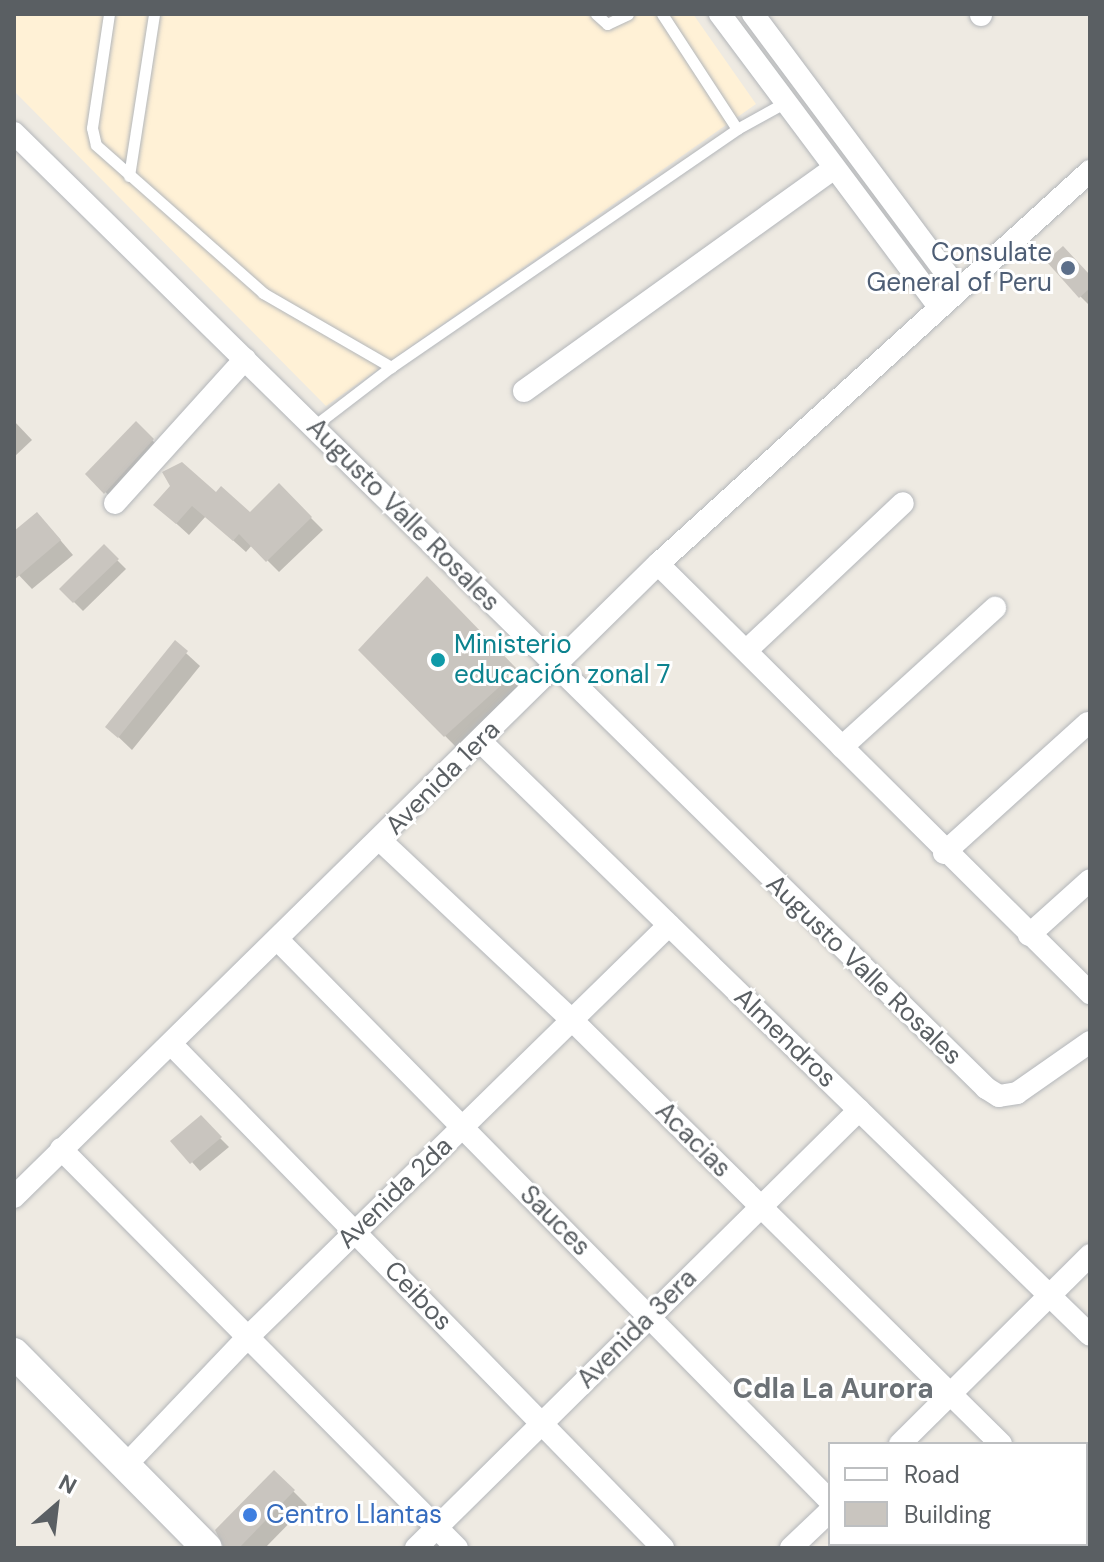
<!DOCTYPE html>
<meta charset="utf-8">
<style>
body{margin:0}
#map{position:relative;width:1104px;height:1562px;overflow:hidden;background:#eeeae2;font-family:"DM Sans",sans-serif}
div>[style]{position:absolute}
.commercial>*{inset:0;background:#fff1d6}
.shadow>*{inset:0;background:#0003}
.building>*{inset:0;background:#c9c5bf}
.roads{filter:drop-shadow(0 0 2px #b3b6ba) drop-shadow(0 0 2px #b3b6ba)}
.lane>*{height:11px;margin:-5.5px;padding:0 5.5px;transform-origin:5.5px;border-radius:5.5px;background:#fff}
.street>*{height:22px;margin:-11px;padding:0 11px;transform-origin:11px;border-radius:11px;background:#fff}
.secondary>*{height:30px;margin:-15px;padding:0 15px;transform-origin:15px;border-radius:15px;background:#fff}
.dots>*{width:22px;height:22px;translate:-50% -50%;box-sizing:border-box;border:4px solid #fff;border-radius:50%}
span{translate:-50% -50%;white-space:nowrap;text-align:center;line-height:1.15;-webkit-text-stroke:6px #fff;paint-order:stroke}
.service-label{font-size:26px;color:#4e5e75}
.right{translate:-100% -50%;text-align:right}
.street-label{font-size:26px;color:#5a5f63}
.culture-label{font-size:26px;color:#0d838f}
.left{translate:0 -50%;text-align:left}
.shop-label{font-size:26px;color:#366cbe}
.neighbourhood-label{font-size:28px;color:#6b7176;font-weight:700}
.frame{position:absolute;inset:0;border:16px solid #5a5f63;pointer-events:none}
.legend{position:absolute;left:828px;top:1442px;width:260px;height:104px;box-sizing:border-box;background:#fff;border:2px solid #bdbfc1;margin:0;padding:10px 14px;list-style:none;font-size:24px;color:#5a5f63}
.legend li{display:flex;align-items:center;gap:16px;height:40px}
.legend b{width:40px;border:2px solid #bdbfc1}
.north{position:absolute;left:16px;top:1466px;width:80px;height:80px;-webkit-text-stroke:6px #fff;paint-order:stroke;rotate:28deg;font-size:22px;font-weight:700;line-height:32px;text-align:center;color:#5a5f63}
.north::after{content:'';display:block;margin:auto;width:28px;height:36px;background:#5a5f63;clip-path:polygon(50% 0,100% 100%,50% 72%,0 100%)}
</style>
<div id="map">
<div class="commercial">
<i style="clip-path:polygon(14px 14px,693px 14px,756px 104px,326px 406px,14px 91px)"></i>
</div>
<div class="shadow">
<i style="clip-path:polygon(1090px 277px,1090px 304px,1089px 305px,1080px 296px)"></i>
<i style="clip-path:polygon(14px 421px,32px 440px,14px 457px)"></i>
<i style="clip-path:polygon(136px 424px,161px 449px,114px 501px,88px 474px)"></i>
<i style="clip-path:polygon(279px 486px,323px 530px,279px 572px,252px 545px,246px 552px,206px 516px,189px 535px,168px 516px,216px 495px,250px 514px)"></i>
<i style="clip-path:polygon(50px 528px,73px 555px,32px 589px,14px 570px,14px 533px)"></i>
<i style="clip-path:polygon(104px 547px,126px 569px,83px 611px,61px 589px)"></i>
<i style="clip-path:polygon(428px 579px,534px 689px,463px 754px,360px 650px)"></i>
<i style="clip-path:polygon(175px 643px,200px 666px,132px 750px,108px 727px)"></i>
<i style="clip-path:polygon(200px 1118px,229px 1147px,200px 1171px,192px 1162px)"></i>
<i style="clip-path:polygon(274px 1472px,307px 1505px,265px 1548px,227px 1548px)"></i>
</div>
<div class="building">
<i style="clip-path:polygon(1063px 246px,1090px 275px,1090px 288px,1079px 298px,1046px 261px)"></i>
<i style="clip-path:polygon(136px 421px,154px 439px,104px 494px,85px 474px)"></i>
<i style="clip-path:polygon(182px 462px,216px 492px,221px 486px,250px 512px,279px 483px,312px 517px,266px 562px,239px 534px,233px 541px,192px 506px,176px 524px,153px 505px,170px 486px,162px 472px)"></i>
<i style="clip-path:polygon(37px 512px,61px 540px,14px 580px,14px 531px)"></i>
<i style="clip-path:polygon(104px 544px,119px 559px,73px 603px,59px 589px)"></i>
<i style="clip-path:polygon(427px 576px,518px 670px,444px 737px,358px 650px)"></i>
<i style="clip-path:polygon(175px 640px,188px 651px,118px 738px,105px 727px)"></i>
<i style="clip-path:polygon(201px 1115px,222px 1137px,190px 1164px,170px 1141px)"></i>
<i style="clip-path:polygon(274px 1470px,295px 1490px,239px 1548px,224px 1548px,215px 1530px)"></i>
</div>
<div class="roads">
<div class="lane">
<i style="left:109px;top:14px;width:115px;rotate:98.5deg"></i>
<i style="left:92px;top:128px;width:17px;rotate:77deg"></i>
<i style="left:96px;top:145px;width:223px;rotate:41.5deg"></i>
<i style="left:263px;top:293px;width:148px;rotate:30deg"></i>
<i style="left:391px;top:367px;width:420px;rotate:-34.5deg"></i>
<i style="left:737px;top:129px;width:137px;rotate:-123.1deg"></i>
<i style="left:596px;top:14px;width:15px;rotate:42deg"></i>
<i style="left:607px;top:24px;width:23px;rotate:-25deg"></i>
<i style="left:737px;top:129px;width:56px;rotate:-28.9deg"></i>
<i style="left:129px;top:176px;width:164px;rotate:-81.2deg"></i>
<i style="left:314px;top:426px;width:97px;rotate:-37.5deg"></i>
</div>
<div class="street">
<i style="left:720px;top:14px;width:366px;rotate:53.2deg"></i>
<i style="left:753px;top:14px;width:344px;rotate:53.3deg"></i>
<i style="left:981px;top:14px;width:1px;rotate:90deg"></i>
<i style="left:14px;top:133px;width:1363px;rotate:44.49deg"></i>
<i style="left:986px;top:1088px;width:15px;rotate:32deg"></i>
<i style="left:999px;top:1096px;width:18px;rotate:-9deg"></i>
<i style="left:1017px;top:1093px;width:89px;rotate:-34.9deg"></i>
<i style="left:524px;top:391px;width:382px;rotate:-35.7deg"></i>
<i style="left:115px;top:503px;width:194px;rotate:-47.9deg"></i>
<i style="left:658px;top:564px;width:609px;rotate:44.8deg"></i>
<i style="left:747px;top:650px;width:214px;rotate:-43.3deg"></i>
<i style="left:480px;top:741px;width:851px;rotate:44.24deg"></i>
<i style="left:842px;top:747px;width:207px;rotate:-42.3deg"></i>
<i style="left:380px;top:840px;width:263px;rotate:43.2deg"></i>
<i style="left:572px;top:1020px;width:603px;rotate:44.66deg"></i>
<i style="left:944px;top:853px;width:194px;rotate:-42.1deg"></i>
<i style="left:1029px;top:935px;width:82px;rotate:-42deg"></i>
<i style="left:279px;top:941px;width:786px;rotate:45.46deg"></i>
<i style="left:172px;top:1045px;width:703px;rotate:45.69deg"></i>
<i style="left:61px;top:1149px;width:562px;rotate:45.22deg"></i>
<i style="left:14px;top:1197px;width:903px;rotate:-44.51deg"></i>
<i style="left:658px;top:564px;width:584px;rotate:-42.29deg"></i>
<i style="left:900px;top:1444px;width:268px;rotate:-44.8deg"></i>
<i style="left:125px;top:1466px;width:178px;rotate:-46.4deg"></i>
<i style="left:248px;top:1337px;width:589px;rotate:-44.38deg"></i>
<i style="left:1086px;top:1528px;width:6px;rotate:45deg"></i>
<i style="left:872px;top:1544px;width:6px;rotate:45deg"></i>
<i style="left:416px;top:1548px;width:623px;rotate:-44.67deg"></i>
<i style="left:791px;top:1548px;width:54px;rotate:-43.5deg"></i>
</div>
<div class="secondary">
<i style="left:14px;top:1353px;width:274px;rotate:45.3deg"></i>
</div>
</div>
<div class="dots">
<i style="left:1068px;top:268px;background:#5c6f8a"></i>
<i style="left:438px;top:660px;background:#0f9aa8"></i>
<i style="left:250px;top:1515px;background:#3f7fe0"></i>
</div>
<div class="service-label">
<span class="right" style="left:1052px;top:268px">Consulate<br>General of Peru</span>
</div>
<div class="street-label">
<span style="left:403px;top:515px;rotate:45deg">Augusto Valle Rosales</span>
<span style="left:443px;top:778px;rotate:-45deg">Avenida 1era</span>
<span style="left:864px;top:970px;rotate:44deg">Augusto Valle Rosales</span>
<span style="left:785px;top:1038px;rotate:44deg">Almendros</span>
<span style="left:693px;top:1140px;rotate:45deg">Acacias</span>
<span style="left:395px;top:1193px;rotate:-44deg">Avenida 2da</span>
<span style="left:555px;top:1221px;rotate:45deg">Sauces</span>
<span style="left:418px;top:1296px;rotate:46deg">Ceibos</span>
<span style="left:637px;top:1329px;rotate:-45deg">Avenida 3era</span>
</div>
<div class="culture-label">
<span class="left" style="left:454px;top:660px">Ministerio<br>educación zonal 7</span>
</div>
<div class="shop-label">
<span class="left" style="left:266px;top:1515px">Centro Llantas</span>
</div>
<div class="neighbourhood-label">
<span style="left:833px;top:1389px">Cdla La Aurora</span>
</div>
<div class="frame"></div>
<ul class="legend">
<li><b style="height:10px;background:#fff"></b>Road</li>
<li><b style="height:22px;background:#c9c5bf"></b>Building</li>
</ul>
<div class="north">N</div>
</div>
